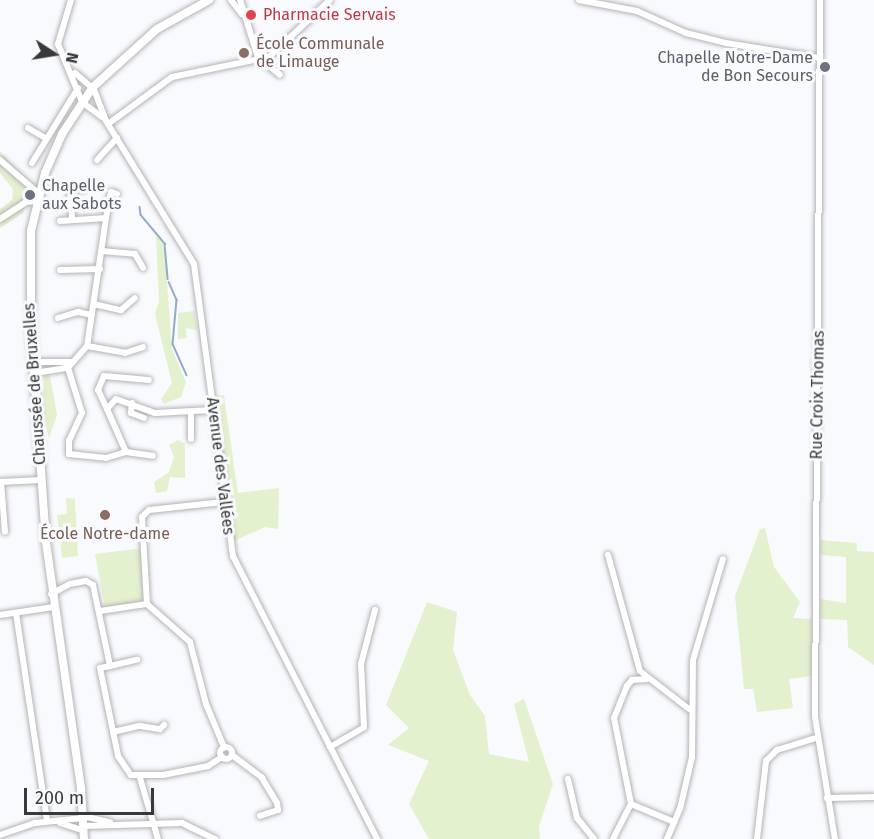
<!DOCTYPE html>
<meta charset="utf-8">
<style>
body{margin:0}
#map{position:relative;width:874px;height:839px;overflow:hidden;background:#f9fafd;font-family:"Fira Sans",sans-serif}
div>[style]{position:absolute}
.green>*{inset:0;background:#e4f1cf}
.stream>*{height:1.5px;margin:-0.75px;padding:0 0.75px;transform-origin:0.75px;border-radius:0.75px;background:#92aacb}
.roads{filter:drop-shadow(0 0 2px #b4b4b7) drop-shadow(0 0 2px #b4b4b7)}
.minor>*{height:6px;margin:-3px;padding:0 3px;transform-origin:3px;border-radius:3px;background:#fff}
.minor>.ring{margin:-3px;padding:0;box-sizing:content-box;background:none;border:6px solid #fff;border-radius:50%}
.major>*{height:8px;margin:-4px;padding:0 4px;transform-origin:4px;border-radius:4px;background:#fff}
.dots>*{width:16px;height:16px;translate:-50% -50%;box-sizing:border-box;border:3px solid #f9fafd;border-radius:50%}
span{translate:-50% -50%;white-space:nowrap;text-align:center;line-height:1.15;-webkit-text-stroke:6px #f9fafd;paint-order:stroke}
.health-label{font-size:16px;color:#be3a42}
.left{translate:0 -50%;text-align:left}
.education-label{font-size:16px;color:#785e54}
.worship-label{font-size:16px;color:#5b616d}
.right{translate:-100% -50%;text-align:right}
.street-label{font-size:16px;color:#38393a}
.north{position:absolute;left:24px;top:24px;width:60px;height:60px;-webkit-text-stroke:4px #f9fafd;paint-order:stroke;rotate:102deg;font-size:16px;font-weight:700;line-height:24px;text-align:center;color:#38393a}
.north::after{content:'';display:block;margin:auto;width:21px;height:27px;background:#38393a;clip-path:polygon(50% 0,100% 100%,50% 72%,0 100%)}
.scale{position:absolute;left:24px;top:788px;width:130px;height:27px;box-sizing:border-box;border:3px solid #38393a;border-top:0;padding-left:8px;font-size:18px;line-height:21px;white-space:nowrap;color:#38393a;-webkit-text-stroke:4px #f9fafd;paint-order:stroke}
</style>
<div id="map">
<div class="green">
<i style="clip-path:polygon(0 151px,29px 181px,23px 213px,0 228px,0 209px,12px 200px,13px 189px,0 173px)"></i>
<i style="clip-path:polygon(156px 236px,162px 240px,165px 255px,172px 349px,186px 382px,181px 397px,164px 404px,161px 399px,172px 383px,155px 314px,159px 301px)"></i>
<i style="clip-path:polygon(194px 311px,197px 330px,186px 328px,187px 338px,178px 339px,178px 313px)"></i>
<i style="clip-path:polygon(44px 374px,50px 376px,57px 415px,49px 438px,43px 411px)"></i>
<i style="clip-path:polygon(224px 395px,238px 493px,279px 488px,278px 529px,265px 527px,232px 542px,214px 396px)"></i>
<i style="clip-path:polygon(178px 440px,185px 444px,185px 478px,170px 477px,167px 491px,156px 493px,154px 482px,169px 472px,174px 457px,169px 445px)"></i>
<i style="clip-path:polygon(66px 498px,75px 499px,78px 556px,62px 558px,57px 515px,67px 514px)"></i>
<i style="clip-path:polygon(765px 528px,774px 567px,800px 602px,793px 618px,812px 619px,812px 676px,789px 679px,793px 708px,757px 712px,753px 689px,744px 689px,735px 596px,760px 529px)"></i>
<i style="clip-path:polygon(820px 540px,857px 543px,857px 551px,874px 552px,874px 665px,848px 647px,847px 620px,820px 619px,820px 599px,846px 603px,846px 557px,820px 555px)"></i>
<i style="clip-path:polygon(143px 548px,144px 601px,105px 607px,95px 554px)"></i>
<i style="clip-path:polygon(427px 602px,457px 612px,453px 650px,470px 695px,485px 716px,489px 754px,529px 762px,514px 704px,524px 699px,553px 784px,539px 826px,540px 839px,429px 839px,409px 804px,429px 761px,388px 745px,409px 728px,386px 705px)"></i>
</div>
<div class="stream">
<i style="left:140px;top:207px;width:8px;rotate:83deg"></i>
<i style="left:141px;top:215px;width:38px;rotate:50deg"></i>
<i style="left:165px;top:244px;width:35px;rotate:85deg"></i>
<i style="left:169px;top:282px;width:20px;rotate:66deg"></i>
<i style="left:177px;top:300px;width:44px;rotate:95.2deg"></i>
<i style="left:173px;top:344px;width:34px;rotate:66deg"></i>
</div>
<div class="roads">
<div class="minor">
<i style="left:71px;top:0;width:46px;rotate:106.5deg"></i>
<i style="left:58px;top:44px;width:63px;rotate:67.5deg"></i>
<i style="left:82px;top:102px;width:26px;rotate:37deg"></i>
<i style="left:231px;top:0;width:18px;rotate:52deg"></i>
<i style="left:240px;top:0;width:60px;rotate:72.5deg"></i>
<i style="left:258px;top:57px;width:28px;rotate:39deg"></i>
<i style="left:579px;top:0;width:59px;rotate:10.7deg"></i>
<i style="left:637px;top:11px;width:54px;rotate:24.2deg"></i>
<i style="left:686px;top:33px;width:41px;rotate:14deg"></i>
<i style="left:726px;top:43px;width:94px;rotate:9.2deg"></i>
<i style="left:820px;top:0;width:717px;rotate:90.4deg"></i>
<i style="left:815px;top:717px;width:124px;rotate:80.7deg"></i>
<i style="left:75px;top:73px;width:23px;rotate:41deg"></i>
<i style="left:93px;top:87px;width:36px;rotate:69deg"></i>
<i style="left:106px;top:121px;width:168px;rotate:58.4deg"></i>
<i style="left:194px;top:264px;width:295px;rotate:82.4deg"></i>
<i style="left:233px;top:556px;width:318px;rotate:63deg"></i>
<i style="left:108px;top:124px;width:79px;rotate:-36.3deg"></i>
<i style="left:172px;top:77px;width:99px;rotate:-11.7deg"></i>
<i style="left:269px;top:57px;width:83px;rotate:-43.1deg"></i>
<i style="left:28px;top:128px;width:20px;rotate:30deg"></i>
<i style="left:0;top:160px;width:50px;rotate:41deg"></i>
<i style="left:97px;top:160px;width:30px;rotate:-48deg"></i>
<i style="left:32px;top:163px;width:88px;rotate:-58.5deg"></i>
<i style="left:117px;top:194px;width:6px;rotate:-162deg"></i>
<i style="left:111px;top:192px;width:26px;rotate:101deg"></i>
<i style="left:106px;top:218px;width:129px;rotate:98.4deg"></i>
<i style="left:87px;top:346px;width:29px;rotate:131deg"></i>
<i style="left:68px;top:368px;width:47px;rotate:72.7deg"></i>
<i style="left:82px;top:413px;width:31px;rotate:115deg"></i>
<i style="left:69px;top:441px;width:13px;rotate:90deg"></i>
<i style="left:69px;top:454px;width:37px;rotate:6deg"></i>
<i style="left:106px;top:458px;width:21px;rotate:-17deg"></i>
<i style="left:126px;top:452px;width:47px;rotate:-113.8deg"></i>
<i style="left:107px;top:409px;width:13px;rotate:-48deg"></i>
<i style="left:116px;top:399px;width:41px;rotate:19.7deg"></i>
<i style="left:155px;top:413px;width:57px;rotate:-3deg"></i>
<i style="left:72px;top:217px;width:27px;rotate:-94deg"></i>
<i style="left:70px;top:190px;width:13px;rotate:-4deg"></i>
<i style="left:0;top:219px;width:31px;rotate:-33deg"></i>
<i style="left:26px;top:202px;width:10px;rotate:-6deg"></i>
<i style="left:60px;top:221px;width:46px;rotate:-3.7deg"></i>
<i style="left:102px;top:251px;width:33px;rotate:5deg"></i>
<i style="left:135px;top:254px;width:16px;rotate:60deg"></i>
<i style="left:60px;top:270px;width:40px;rotate:-1.4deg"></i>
<i style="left:94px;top:304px;width:28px;rotate:13deg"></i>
<i style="left:121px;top:310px;width:18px;rotate:-41deg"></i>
<i style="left:58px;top:318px;width:21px;rotate:-17deg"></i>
<i style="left:78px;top:312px;width:14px;rotate:12deg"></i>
<i style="left:87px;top:346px;width:39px;rotate:10deg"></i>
<i style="left:125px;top:353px;width:19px;rotate:-18deg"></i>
<i style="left:34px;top:362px;width:39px"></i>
<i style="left:35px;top:373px;width:33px;rotate:-9deg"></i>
<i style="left:132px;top:403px;width:10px;rotate:96deg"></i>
<i style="left:131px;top:413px;width:14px;rotate:21deg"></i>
<i style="left:107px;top:409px;width:21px;rotate:-115deg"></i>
<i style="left:98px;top:390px;width:15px;rotate:-67deg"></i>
<i style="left:104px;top:376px;width:45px;rotate:5.1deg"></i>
<i style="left:191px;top:413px;width:26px;rotate:90deg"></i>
<i style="left:126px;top:452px;width:27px;rotate:8deg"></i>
<i style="left:0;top:482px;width:41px;rotate:-2.8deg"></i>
<i style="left:1px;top:482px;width:50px;rotate:85.4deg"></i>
<i style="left:223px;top:502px;width:74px;rotate:173.8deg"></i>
<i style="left:149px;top:510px;width:10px;rotate:135deg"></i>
<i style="left:142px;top:517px;width:87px;rotate:86.7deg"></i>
<i style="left:147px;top:604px;width:57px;rotate:41.5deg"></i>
<i style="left:190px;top:642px;width:64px;rotate:75.5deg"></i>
<i style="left:206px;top:704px;width:47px;rotate:67.3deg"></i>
<i style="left:608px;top:555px;width:120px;rotate:74.6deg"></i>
<i style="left:640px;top:671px;width:62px;rotate:37.8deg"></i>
<i style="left:51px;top:594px;width:21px;rotate:-28deg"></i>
<i style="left:70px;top:584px;width:16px;rotate:-11deg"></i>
<i style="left:86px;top:581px;width:8px;rotate:30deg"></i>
<i style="left:93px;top:585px;width:83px;rotate:78.1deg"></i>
<i style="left:110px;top:666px;width:10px;rotate:169deg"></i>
<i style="left:100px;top:668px;width:90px;rotate:78.4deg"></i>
<i style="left:118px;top:756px;width:23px;rotate:56deg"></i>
<i style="left:131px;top:775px;width:32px"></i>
<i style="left:163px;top:775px;width:46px;rotate:-11.3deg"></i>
<i style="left:208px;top:766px;width:17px;rotate:-33deg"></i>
<i style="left:100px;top:611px;width:48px;rotate:-8.5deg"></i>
<i style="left:16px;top:613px;width:210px;rotate:81.5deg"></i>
<i style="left:0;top:615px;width:54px;rotate:-8.6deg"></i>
<i style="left:110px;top:666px;width:28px;rotate:-13deg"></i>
<i style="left:647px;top:679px;width:15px;rotate:176deg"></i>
<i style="left:632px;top:680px;width:8px;rotate:130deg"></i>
<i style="left:627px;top:686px;width:35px;rotate:112deg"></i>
<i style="left:614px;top:718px;width:88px;rotate:78.8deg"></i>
<i style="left:631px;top:804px;width:47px;rotate:22.7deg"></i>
<i style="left:113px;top:732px;width:28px;rotate:-13deg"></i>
<i style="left:140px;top:726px;width:20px;rotate:9deg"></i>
<i style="left:160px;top:729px;width:6px;rotate:-45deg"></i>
<i class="ring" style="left:220px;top:747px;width:6px;height:6px"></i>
<i style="left:330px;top:747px;width:39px;rotate:-30deg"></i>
<i style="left:364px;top:727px;width:63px;rotate:-92.7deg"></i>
<i style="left:361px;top:664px;width:56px;rotate:-75.5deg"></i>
<i style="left:232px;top:755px;width:38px;rotate:37deg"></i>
<i style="left:262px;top:778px;width:29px;rotate:59deg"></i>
<i style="left:277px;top:803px;width:7px;rotate:82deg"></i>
<i style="left:278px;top:810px;width:19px;rotate:162deg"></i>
<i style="left:140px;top:778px;width:64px;rotate:73.6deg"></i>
<i style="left:568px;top:779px;width:40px;rotate:77deg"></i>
<i style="left:577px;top:818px;width:27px;rotate:51deg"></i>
<i style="left:827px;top:798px;width:47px;rotate:-1.2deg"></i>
<i style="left:83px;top:816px;width:28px;rotate:13deg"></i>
<i style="left:60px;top:823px;width:25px;rotate:18deg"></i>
<i style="left:84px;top:826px;width:98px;rotate:-1.8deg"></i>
<i style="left:182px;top:823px;width:37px;rotate:26deg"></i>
<i style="left:0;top:835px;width:37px;rotate:-19deg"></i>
<i style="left:35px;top:823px;width:48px;rotate:-5.9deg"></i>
<i style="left:613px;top:839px;width:39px;rotate:-63deg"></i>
<i style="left:667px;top:839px;width:33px;rotate:-67deg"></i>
<i style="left:680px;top:809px;width:53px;rotate:-77deg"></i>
<i style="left:692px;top:757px;width:97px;rotate:-89.4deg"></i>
<i style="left:693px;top:660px;width:105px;rotate:-73.5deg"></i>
<i style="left:757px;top:839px;width:79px;rotate:-83.4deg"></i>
<i style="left:766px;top:761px;width:16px;rotate:-45deg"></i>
<i style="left:777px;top:750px;width:41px;rotate:-17.1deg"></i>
</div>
<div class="major">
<i style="left:84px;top:839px;width:51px;rotate:-93.4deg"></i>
<i style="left:81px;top:788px;width:248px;rotate:-98.1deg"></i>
<i style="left:46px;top:542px;width:218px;rotate:-94deg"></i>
<i style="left:31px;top:325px;width:94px;rotate:-90deg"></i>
<i style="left:31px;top:231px;width:60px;rotate:-76.4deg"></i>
<i style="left:45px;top:173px;width:43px;rotate:-66.4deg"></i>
<i style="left:62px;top:134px;width:56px;rotate:-56.6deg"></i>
<i style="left:93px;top:87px;width:86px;rotate:-42.2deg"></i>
<i style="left:157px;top:29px;width:60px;rotate:-29.1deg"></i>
</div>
</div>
<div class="dots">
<i style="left:251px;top:15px;background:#e0444e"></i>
<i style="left:244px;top:53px;background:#8d6e63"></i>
<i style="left:825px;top:67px;background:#6b7280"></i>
<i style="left:30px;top:195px;background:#6b7280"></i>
<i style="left:105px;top:515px;background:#8d6e63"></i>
</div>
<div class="health-label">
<span class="left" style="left:263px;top:15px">Pharmacie Servais</span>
</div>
<div class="education-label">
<span class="left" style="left:256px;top:53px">École Communale<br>de Limauge</span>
<span style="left:105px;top:534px">École Notre-dame</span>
</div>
<div class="worship-label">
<span class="right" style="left:813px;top:67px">Chapelle Notre-Dame<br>de Bon Secours</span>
<span class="left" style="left:42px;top:195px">Chapelle<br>aux Sabots</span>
</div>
<div class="street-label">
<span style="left:35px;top:384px;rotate:-94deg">Chaussée de Bruxelles</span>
<span style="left:818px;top:395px;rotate:-89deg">Rue Croix Thomas</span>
<span style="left:220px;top:466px;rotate:83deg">Avenue des Vallées</span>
</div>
<div class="north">N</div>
<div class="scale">200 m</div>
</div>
